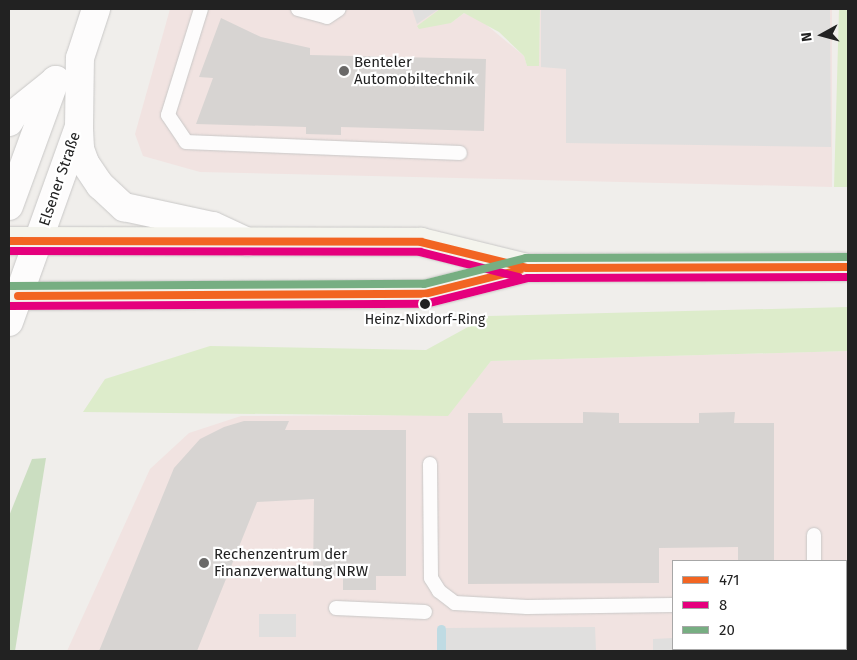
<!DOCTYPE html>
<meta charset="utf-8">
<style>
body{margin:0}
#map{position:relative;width:857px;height:660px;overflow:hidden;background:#f0eeeb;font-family:"Fira Sans",sans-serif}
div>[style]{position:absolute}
.commercial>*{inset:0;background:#f1e3e1}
.grass>*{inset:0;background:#ddeccb}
.forest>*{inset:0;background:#cbdec1}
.parking>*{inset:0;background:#e0dfde}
.stream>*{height:9px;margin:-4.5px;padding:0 4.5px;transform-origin:4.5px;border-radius:4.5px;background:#bfdbe3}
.building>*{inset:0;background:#d7d4d2}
.roads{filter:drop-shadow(0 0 1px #c9c8c7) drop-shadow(0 0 1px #c9c8c7)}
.service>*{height:14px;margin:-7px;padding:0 7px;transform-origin:7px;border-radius:7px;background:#fdfcfc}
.tertiary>*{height:28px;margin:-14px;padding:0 14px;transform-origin:14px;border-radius:14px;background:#fdfcfc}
.secondary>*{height:28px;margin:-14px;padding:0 14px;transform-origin:14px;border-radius:14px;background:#f4f4ed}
.bus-1>*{height:8px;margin:-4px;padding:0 4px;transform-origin:4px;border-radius:4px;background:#f26522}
.bus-2>*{height:8px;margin:-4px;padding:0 4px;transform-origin:4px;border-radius:4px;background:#e5007d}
.bus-3>*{height:8px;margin:-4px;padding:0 4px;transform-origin:4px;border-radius:4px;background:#77ae82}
.dots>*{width:14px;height:14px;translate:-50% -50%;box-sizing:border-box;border:2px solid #fff;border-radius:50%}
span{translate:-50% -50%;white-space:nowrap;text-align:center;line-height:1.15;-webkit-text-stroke:4.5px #fff;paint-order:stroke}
.bus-label{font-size:14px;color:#222}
.poi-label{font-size:15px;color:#222}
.left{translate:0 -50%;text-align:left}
.street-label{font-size:15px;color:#222}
.frame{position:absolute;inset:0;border:10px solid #222;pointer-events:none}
.legend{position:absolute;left:672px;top:560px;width:175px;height:90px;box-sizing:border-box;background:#fff;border:1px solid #a7a7a7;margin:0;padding:6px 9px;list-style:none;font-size:15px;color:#222}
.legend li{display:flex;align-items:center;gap:10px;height:25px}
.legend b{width:25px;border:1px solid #a7a7a7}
.north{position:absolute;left:797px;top:10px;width:50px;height:50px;-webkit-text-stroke:4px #fff;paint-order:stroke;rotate:263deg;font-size:14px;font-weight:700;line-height:20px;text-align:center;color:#222}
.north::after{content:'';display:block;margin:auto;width:18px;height:22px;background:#222;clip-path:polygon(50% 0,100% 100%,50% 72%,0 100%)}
</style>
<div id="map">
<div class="commercial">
<i style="clip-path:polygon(170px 9px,440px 9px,451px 23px,464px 13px,483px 22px,524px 56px,527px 66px,539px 66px,540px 9px,832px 9px,832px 187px,200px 172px,143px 156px,135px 134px)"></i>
<i style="clip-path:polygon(evenodd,848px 351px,848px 651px,67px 651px,150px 469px,189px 433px,241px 416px,448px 415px,491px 361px,848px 351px,673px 561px,846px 561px,846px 649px,673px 649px,673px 561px)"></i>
</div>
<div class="grass">
<i style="clip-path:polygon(440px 9px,540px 9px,539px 66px,527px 66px,524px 56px,499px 32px,464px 13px,451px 23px,419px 29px,417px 26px)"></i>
<i style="clip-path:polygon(839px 9px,848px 9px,848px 187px,834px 187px)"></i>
<i style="clip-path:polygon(848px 307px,848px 351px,491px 361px,448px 416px,83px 412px,105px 379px,210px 346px,426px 350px,488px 316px)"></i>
</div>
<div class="forest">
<i style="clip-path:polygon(46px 458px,15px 651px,9px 651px,9px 516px,32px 459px)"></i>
</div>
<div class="parking">
<i style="clip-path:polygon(412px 9px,439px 9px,417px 24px)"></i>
<i style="clip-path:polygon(541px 9px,830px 9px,831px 147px,566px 143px,566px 69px,541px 67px)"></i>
<i style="clip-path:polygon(259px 614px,296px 614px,296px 637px,259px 637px)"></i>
<i style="clip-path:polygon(595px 627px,596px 651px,446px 651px,446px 628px)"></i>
<i style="clip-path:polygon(846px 636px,848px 651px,653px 651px,653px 639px,673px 638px,673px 649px,846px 649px)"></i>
</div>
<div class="stream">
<i style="left:441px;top:651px;width:22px;rotate:-90deg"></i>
</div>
<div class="building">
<i style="clip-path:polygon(221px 18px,261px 37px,310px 48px,310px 55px,486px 59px,484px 131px,341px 127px,341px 135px,306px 134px,306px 127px,196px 124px,213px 78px,199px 77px)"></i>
<i style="clip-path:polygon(583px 412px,619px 413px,619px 423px,699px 423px,699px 413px,735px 412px,734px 423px,774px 423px,774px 561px,738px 561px,738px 547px,659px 548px,659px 583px,468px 584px,468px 413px,502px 413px,503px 423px,583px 423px)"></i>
<i style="clip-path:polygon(244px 421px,289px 421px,285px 430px,406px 430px,406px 576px,376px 576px,376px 590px,343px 590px,343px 576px,313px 576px,314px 499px,257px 502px,197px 651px,99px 651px,174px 468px,200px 439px,224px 427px)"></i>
</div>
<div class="roads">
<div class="service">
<i style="left:201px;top:9px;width:111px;rotate:107.3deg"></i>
<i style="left:168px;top:115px;width:32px;rotate:56deg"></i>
<i style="left:186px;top:142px;width:274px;rotate:2.3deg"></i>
<i style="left:298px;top:9px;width:30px;rotate:15deg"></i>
<i style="left:327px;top:17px;width:14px;rotate:-34deg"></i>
<i style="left:430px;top:464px;width:114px;rotate:89.5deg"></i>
<i style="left:431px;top:578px;width:15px;rotate:58deg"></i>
<i style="left:439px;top:591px;width:20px;rotate:37deg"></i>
<i style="left:455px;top:603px;width:72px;rotate:3.2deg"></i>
<i style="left:527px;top:607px;width:146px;rotate:-0.8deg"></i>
<i style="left:814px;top:535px;width:26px;rotate:90deg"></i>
<i style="left:846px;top:600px;width:2px"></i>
<i style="left:336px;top:608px;width:89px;rotate:2.6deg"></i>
</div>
<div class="tertiary">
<i style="left:9px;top:122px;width:9px;rotate:-58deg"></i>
<i style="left:14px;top:114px;width:54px;rotate:-39deg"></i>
<i style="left:79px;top:129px;width:20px;rotate:87deg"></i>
<i style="left:80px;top:149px;width:15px;rotate:70deg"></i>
<i style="left:85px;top:163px;width:27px;rotate:56deg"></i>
<i style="left:100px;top:185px;width:33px;rotate:43deg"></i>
<i style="left:124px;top:207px;width:91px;rotate:12.1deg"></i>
<i style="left:213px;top:226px;width:38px;rotate:25deg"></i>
<i style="left:9px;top:206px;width:134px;rotate:-69.9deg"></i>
<i style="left:9px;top:322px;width:207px;rotate:-70.3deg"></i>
<i style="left:79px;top:127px;width:69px;rotate:-89.2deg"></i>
<i style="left:80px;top:58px;width:52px;rotate:-71.9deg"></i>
</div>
<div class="secondary">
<i style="left:9px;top:241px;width:412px;rotate:0.1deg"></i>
<i style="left:421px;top:242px;width:105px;rotate:13.8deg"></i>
<i style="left:9px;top:296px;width:401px;rotate:-0.3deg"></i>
<i style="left:410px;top:294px;width:15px"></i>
<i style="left:425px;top:294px;width:105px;rotate:-14.3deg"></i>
<i style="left:527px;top:268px;width:321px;rotate:-0.2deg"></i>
</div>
</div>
<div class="bus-1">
<i style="left:9px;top:241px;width:412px;rotate:0.1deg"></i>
<i style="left:421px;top:242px;width:109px;rotate:13.8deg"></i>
<i style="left:527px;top:268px;width:321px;rotate:-0.2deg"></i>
<i style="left:18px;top:296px;width:407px;rotate:-0.3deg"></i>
<i style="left:425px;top:294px;width:98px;rotate:-14.2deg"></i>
</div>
<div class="bus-2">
<i style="left:9px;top:251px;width:411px;rotate:0.1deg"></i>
<i style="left:420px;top:252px;width:102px;rotate:14.2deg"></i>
<i style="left:9px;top:306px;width:416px;rotate:-0.3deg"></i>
<i style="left:425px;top:304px;width:106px;rotate:-14.2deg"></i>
<i style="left:528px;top:278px;width:320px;rotate:-0.2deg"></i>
</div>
<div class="bus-3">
<i style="left:9px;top:286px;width:415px;rotate:-0.3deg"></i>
<i style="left:424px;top:284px;width:105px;rotate:-14.3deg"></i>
<i style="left:526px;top:258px;width:322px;rotate:-0.2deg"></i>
</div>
<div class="dots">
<i style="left:344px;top:71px;background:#6a6968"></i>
<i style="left:425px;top:304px;background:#222"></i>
<i style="left:204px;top:563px;background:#6a6968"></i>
</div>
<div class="bus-label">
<span style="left:425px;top:320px">Heinz-Nixdorf-Ring</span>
</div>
<div class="poi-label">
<span class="left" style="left:354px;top:71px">Benteler<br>Automobiltechnik</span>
<span class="left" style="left:214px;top:563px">Rechenzentrum der<br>Finanzverwaltung NRW</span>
</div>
<div class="street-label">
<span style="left:60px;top:179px;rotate:-71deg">Elsener Straße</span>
</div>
<div class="frame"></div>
<ul class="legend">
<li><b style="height:6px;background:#f26522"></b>471</li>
<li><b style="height:6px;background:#e5007d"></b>8</li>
<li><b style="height:6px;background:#77ae82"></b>20</li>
</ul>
<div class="north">N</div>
</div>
